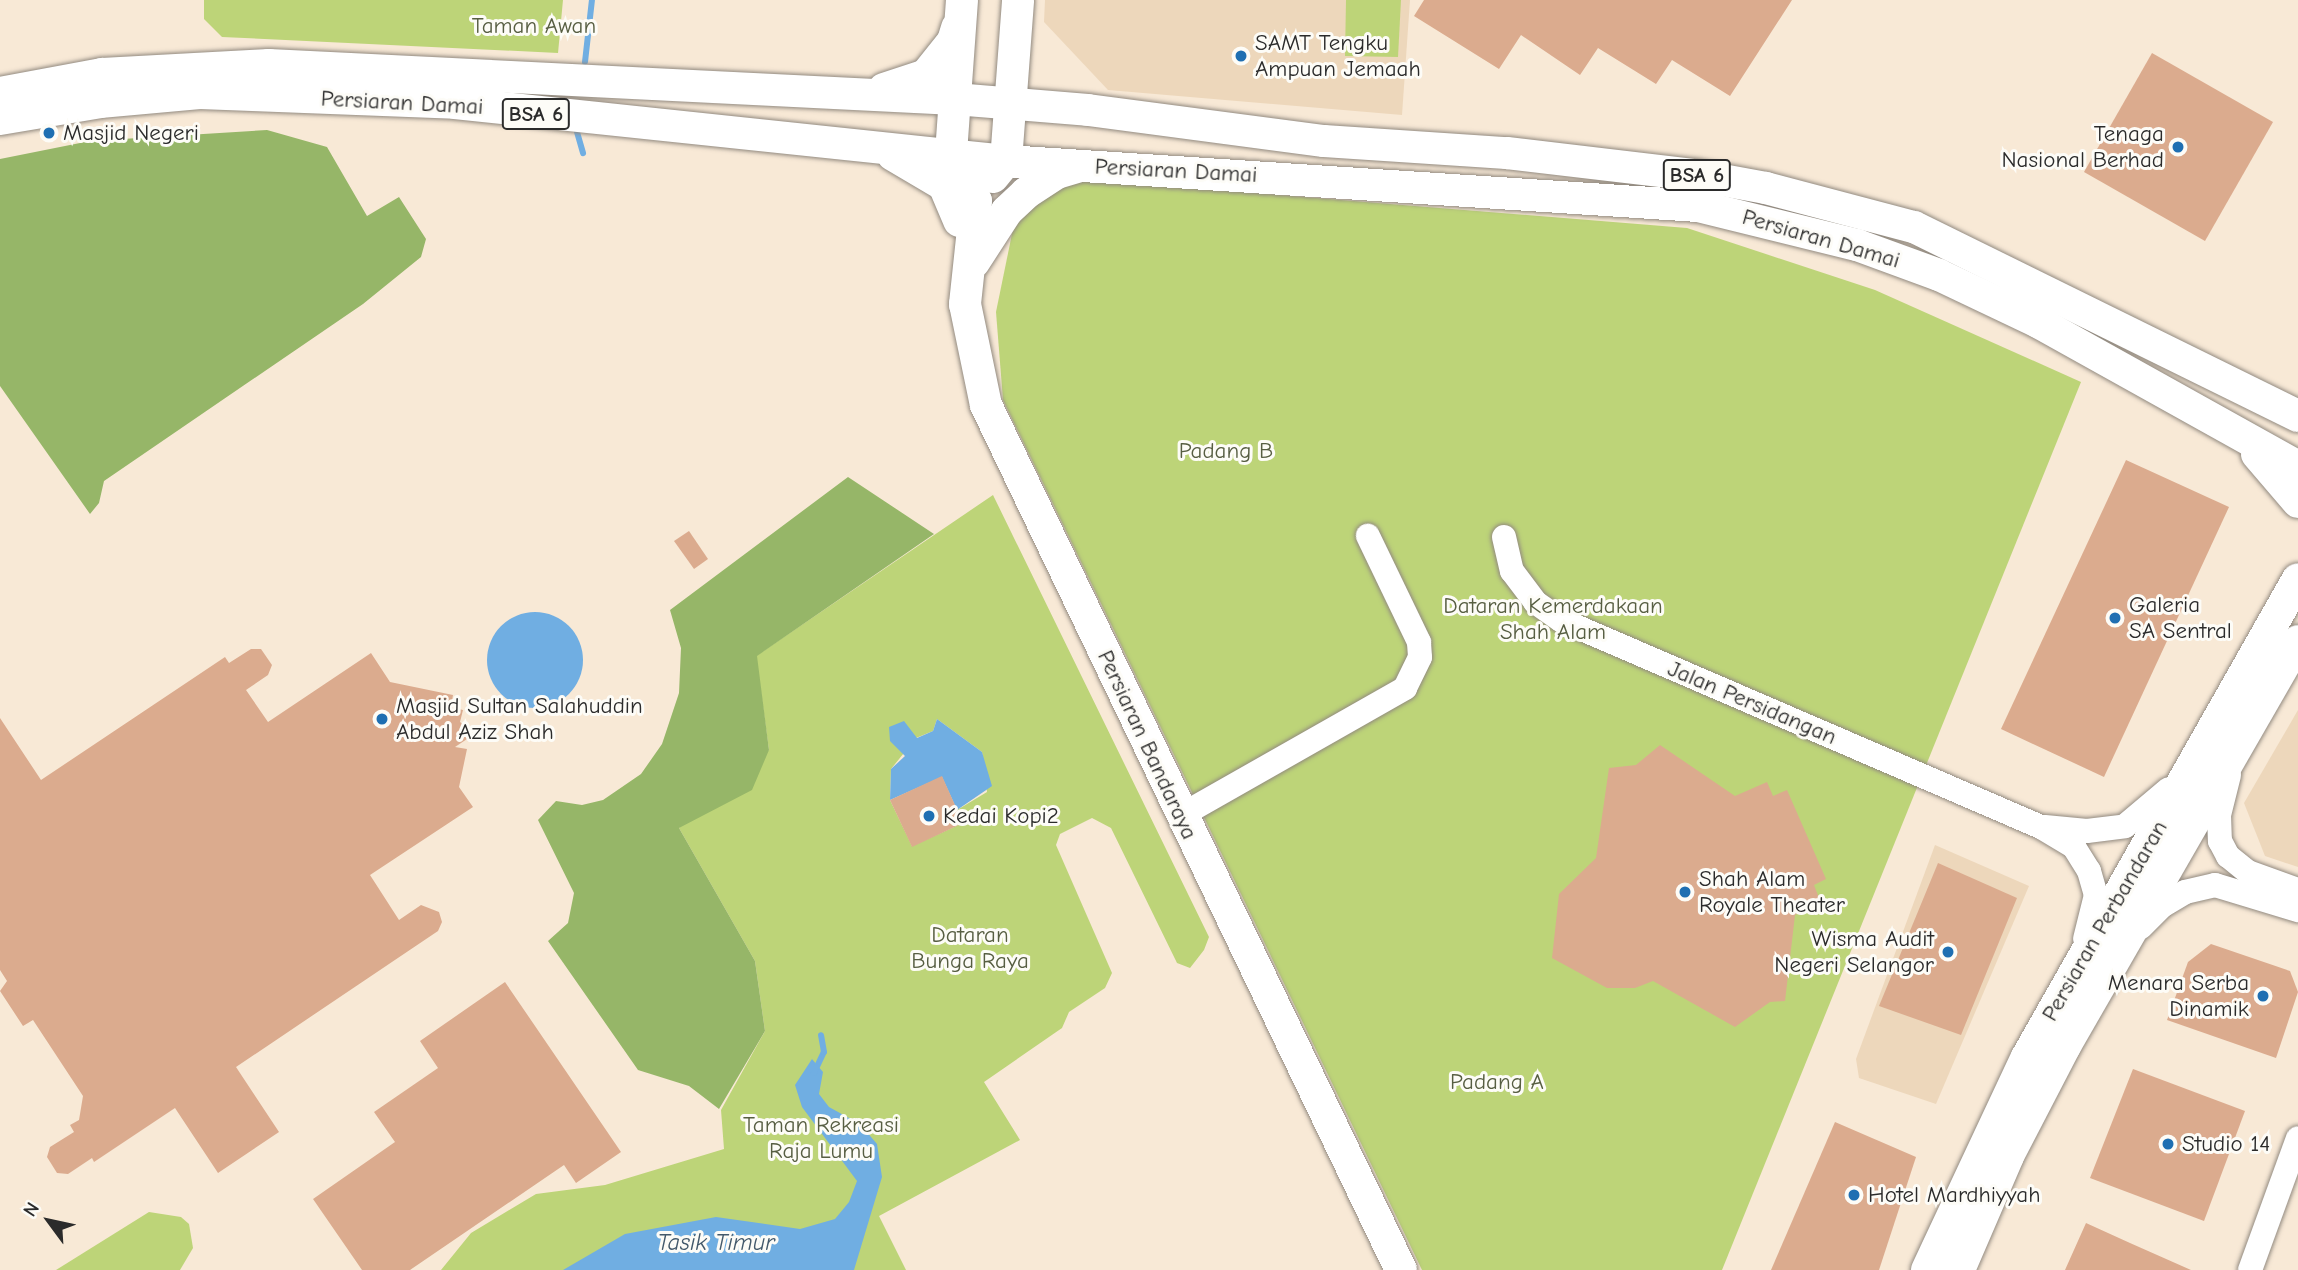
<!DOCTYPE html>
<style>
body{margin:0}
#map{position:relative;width:2298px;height:1270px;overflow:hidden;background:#f8e9d6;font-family:"Comic Neue",sans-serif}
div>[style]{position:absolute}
.built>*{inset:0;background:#edd7bb}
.green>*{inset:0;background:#bdd478}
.forest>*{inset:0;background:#96b668}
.water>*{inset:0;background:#70aee2}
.round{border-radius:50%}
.stream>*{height:6px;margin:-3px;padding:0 3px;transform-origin:3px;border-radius:3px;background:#70aee2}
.building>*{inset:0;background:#dbab8e}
.roads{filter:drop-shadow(0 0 2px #928a80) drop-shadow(0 0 2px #928a80)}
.minor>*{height:24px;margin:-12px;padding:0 12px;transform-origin:12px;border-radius:12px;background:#fff}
.major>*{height:32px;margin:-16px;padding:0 16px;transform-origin:16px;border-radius:16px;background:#fff}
.dots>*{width:19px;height:19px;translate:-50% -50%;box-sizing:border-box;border:4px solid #fdfcf7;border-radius:50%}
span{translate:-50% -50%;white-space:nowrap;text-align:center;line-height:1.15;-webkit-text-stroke:6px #fdfcf7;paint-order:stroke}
.shield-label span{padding:2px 5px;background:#fdfcf7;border:2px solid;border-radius:5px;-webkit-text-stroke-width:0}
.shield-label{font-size:21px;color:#2b2b2b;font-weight:700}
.park-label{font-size:23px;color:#575e42}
.poi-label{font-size:23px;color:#2b2b2b}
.left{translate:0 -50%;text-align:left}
.right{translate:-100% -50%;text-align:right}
.street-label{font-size:23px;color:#2b2b2b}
.water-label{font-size:24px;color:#43596b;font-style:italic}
.north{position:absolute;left:14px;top:1186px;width:70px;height:70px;-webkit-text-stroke:5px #fdfcf7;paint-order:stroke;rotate:303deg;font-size:19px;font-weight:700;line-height:28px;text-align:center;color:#2b2b2b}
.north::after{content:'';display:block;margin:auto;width:24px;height:32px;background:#2b2b2b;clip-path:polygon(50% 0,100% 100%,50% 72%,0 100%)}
</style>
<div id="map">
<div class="built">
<i style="clip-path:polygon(1045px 0,1410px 0,1402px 115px,1108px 90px,1044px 22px)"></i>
<i style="clip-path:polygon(2298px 710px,2298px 867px,2265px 856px,2244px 803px)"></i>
<i style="clip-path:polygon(1935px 845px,2029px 886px,1936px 1104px,1859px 1078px,1856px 1059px)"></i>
</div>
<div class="green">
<i style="clip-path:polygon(204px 0,563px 0,558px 53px,222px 37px,204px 19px)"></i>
<i style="clip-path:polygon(1346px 0,1401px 0,1398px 57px,1345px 56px)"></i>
<i style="clip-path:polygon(1057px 177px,1687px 228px,1875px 290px,2081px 382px,1722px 1270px,1422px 1270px,1003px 400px,996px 312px,1014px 224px)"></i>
<i style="clip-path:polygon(evenodd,993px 495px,1209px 937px,1204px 950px,1190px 968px,1177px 963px,1111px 828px,1092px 818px,1060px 834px,1056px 845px,1112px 973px,1105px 988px,1069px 1012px,1062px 1028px,984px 1082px,1020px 1140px,879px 1216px,906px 1270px,441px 1270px,471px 1233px,536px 1194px,605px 1185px,724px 1149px,721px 1110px,765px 1031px,755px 961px,679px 828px,769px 750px,756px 656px,993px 495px,937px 719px,982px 752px,987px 792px,957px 810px,963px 823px,912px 846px,890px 800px,891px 769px,916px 738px,933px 731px,937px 719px)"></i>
<i style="clip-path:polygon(149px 1212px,181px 1217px,189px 1224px,193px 1248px,180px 1270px,56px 1270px)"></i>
</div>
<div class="forest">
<i style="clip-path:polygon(267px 130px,327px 147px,367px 216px,399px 197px,426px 239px,421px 257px,363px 304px,104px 481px,99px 503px,90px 514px,0 386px,0 159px,90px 141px)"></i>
<i style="clip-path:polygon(848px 477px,934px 534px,757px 656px,769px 750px,752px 790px,679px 828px,755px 961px,765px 1031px,719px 1109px,689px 1086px,638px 1070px,548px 941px,568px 923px,574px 893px,538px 820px,556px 801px,582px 805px,603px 800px,641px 774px,662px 744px,679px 693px,681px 648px,670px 610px)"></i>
</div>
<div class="water">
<i class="round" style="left:487px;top:612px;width:96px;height:96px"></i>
<i style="clip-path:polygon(937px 719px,982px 752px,992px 786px,957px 810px,942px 777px,890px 800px,891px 769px,905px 756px,890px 741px,889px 727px,904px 721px,917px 738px,933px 731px)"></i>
<i style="clip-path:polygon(812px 1059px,823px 1072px,819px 1094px,829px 1107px,860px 1124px,877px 1144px,882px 1177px,854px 1270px,563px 1270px,625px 1234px,716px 1217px,800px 1229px,835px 1219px,849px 1202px,857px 1181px,802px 1107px,795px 1085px)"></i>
</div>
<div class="stream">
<i style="left:585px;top:62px;width:62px;rotate:-83.6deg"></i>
<i style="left:577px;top:132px;width:22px;rotate:74deg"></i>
<i style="left:814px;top:1073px;width:23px;rotate:-65deg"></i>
<i style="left:824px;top:1052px;width:17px;rotate:-100deg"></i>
</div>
<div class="building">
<i style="clip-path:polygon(1424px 0,1792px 0,1730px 96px,1672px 60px,1656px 84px,1598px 48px,1580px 75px,1521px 35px,1499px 69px,1414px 16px)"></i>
<i style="clip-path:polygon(2152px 53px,2273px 122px,2205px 241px,2084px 172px)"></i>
<i style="clip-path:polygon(2126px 460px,2229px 507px,2104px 777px,2001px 729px)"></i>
<i style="clip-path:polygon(689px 531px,708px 559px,694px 569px,674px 541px)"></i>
<i style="clip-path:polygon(251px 649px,261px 649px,272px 665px,268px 675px,246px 690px,268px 722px,371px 653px,390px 682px,453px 695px,451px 707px,463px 710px,460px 722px,471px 730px,470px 737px,455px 747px,467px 749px,459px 787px,473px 807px,370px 875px,399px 920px,421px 905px,439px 912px,442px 922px,438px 931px,236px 1067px,279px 1132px,218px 1173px,175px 1108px,94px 1162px,92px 1158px,68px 1174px,57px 1173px,47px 1157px,50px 1147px,74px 1132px,70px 1125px,79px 1120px,83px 1096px,33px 1020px,23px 1026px,0 991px,7px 981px,0 970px,0 718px,41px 780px,225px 657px,229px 663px)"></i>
<i style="clip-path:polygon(1660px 745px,1735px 796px,1767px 782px,1773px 796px,1787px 790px,1826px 879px,1814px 885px,1821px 903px,1795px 915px,1785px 1001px,1770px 1002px,1735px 1027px,1653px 981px,1635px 988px,1607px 988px,1552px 958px,1559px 894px,1596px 858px,1609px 768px,1636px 765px)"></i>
<i style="clip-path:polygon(942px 776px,963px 823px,912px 847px,890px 800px)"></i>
<i style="clip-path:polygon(1938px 863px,2017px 898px,1961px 1035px,1879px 1006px)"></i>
<i style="clip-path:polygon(2211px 944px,2290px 971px,2298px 992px,2276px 1058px,2167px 1020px,2188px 962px)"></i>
<i style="clip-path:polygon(505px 982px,621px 1152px,576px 1183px,564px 1165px,410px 1270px,362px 1270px,313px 1199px,395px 1142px,374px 1112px,438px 1068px,420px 1041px)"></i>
<i style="clip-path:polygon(2133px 1069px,2245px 1111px,2204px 1221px,2090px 1178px)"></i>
<i style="clip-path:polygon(1835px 1122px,1916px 1157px,1879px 1270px,1771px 1270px)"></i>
<i style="clip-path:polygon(2086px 1223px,2130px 1243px,2191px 1270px,2065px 1270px)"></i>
</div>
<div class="roads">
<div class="minor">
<i style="left:1504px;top:537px;width:35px;rotate:77deg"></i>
<i style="left:1512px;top:571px;width:39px;rotate:53deg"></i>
<i style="left:1535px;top:602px;width:32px;rotate:35deg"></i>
<i style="left:1561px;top:620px;width:523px;rotate:23.33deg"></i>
<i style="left:2041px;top:827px;width:39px;rotate:31deg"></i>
<i style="left:2074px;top:847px;width:28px;rotate:58deg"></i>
<i style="left:2089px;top:871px;width:25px;rotate:74deg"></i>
<i style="left:2096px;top:895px;width:45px;rotate:104deg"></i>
<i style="left:2229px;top:775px;width:41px;rotate:104deg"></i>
<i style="left:2219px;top:815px;width:26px;rotate:88deg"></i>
<i style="left:2220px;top:841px;width:17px;rotate:62deg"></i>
<i style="left:2228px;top:856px;width:26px;rotate:39deg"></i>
<i style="left:2248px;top:872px;width:53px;rotate:19.8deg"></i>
<i style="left:1180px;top:816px;width:259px;rotate:-29.6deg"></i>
<i style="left:1405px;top:688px;width:34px;rotate:-64deg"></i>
<i style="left:1420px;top:657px;width:15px;rotate:-94deg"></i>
<i style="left:1419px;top:642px;width:118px;rotate:-115.7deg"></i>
<i style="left:2045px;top:827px;width:42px;rotate:5.4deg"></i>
<i style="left:2087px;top:831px;width:38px;rotate:-7deg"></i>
<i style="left:2125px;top:826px;width:57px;rotate:-40.1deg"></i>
<i style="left:2141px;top:927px;width:30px;rotate:-45deg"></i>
<i style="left:2162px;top:906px;width:27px;rotate:-31deg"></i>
<i style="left:2185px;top:892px;width:31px;rotate:-13deg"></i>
<i style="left:2215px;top:885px;width:87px;rotate:16.8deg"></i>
<i style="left:2250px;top:1270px;width:140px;rotate:-70deg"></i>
</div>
<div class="major">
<i style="left:962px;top:0;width:155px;rotate:94.1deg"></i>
<i style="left:951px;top:155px;width:52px;rotate:61.5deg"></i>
<i style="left:976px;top:201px;width:104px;rotate:96.1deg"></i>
<i style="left:965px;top:304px;width:103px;rotate:78.3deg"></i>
<i style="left:986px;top:405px;width:959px;rotate:64.37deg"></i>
<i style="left:884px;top:89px;width:44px;rotate:-18.4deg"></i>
<i style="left:926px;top:75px;width:43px;rotate:-51.5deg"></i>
<i style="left:953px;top:41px;width:14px;rotate:-73deg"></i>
<i style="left:0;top:93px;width:104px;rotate:-10.6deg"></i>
<i style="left:102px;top:74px;width:167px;rotate:-3.1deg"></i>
<i style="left:269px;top:65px;width:687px;rotate:2.84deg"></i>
<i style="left:955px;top:99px;width:133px;rotate:4.7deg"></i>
<i style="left:1088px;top:110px;width:238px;rotate:7.5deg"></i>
<i style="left:1324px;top:141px;width:183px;rotate:3.8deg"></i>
<i style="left:1507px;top:153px;width:189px;rotate:6.7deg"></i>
<i style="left:1695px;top:175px;width:72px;rotate:10.4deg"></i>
<i style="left:1766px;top:188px;width:153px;rotate:14.8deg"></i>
<i style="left:1914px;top:227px;width:428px;rotate:26.2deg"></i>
<i style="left:0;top:119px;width:101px;rotate:-9.6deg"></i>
<i style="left:100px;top:102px;width:100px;rotate:-5.1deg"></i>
<i style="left:200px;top:93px;width:255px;rotate:2.2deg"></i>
<i style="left:455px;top:103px;width:554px;rotate:6.01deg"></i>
<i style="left:1006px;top:161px;width:693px;rotate:3.72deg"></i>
<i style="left:1698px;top:206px;width:164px;rotate:13.8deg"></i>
<i style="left:1857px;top:245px;width:87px;rotate:20.1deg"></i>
<i style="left:1939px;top:275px;width:110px;rotate:25.4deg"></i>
<i style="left:2038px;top:322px;width:298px;rotate:29.1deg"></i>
<i style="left:893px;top:155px;width:59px;rotate:30.5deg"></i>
<i style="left:944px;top:185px;width:39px;rotate:67deg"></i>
<i style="left:993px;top:177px;width:21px;rotate:-51deg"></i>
<i style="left:1006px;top:161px;width:161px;rotate:-85.7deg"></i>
<i style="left:974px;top:262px;width:61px;rotate:-57.1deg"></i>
<i style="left:1007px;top:211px;width:26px;rotate:-43deg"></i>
<i style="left:1026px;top:193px;width:37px;rotate:-33deg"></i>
<i style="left:1057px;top:173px;width:21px;rotate:-17deg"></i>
<i style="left:2257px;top:454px;width:63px;rotate:49.5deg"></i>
<i style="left:1927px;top:1270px;width:235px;rotate:-64.9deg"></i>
<i style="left:2027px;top:1057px;width:549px;rotate:-60.45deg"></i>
<i style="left:1959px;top:1270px;width:124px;rotate:-66.7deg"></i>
<i style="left:2008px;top:1156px;width:124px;rotate:-62.6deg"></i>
<i style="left:2065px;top:1046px;width:467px;rotate:-60.1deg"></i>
</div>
</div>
<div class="dots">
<i style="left:1241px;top:56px;background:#1f6fb2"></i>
<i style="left:49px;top:133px;background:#1f6fb2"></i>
<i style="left:2178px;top:147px;background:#1f6fb2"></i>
<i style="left:2115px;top:618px;background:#1f6fb2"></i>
<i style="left:382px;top:719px;background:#1f6fb2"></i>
<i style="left:929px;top:816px;background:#1f6fb2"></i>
<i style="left:1685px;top:892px;background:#1f6fb2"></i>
<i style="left:1948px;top:952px;background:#1f6fb2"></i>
<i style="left:2263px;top:996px;background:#1f6fb2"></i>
<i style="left:2168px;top:1144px;background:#1f6fb2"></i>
<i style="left:1854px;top:1195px;background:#1f6fb2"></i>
</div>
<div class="shield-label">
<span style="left:536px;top:114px">BSA 6</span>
<span style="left:1697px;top:175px">BSA 6</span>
</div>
<div class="park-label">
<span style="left:534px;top:26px">Taman Awan</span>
<span style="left:1226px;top:451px">Padang B</span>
<span style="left:1553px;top:619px">Dataran Kemerdakaan<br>Shah Alam</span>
<span style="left:970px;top:948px">Dataran<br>Bunga Raya</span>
<span style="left:1497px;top:1082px">Padang A</span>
<span style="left:821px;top:1138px">Taman Rekreasi<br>Raja Lumu</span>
</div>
<div class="poi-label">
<span class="left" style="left:1255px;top:56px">SAMT Tengku<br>Ampuan Jemaah</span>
<span class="left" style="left:63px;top:133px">Masjid Negeri</span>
<span class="right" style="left:2164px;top:147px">Tenaga<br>Nasional Berhad</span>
<span class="left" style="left:2129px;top:618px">Galeria<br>SA Sentral</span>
<span class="left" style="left:396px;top:719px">Masjid Sultan Salahuddin<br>Abdul Aziz Shah</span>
<span class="left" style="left:943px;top:816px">Kedai Kopi2</span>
<span class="left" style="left:1699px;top:892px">Shah Alam<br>Royale Theater</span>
<span class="right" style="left:1934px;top:952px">Wisma Audit<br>Negeri Selangor</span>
<span class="right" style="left:2249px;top:996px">Menara Serba<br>Dinamik</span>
<span class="left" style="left:2182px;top:1144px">Studio 14</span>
<span class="left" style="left:1868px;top:1195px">Hotel Mardhiyyah</span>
</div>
<div class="street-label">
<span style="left:402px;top:103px;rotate:3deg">Persiaran Damai</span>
<span style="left:1176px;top:171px;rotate:3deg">Persiaran Damai</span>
<span style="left:1821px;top:239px;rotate:16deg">Persiaran Damai</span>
<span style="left:1752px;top:703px;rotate:23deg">Jalan Persidangan</span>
<span style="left:1147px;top:745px;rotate:65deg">Persiaran Bandaraya</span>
<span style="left:2105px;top:921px;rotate:-60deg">Persiaran Perbandaran</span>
</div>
<div class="water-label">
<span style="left:716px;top:1243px">Tasik Timur</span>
</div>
<div class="north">N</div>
</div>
